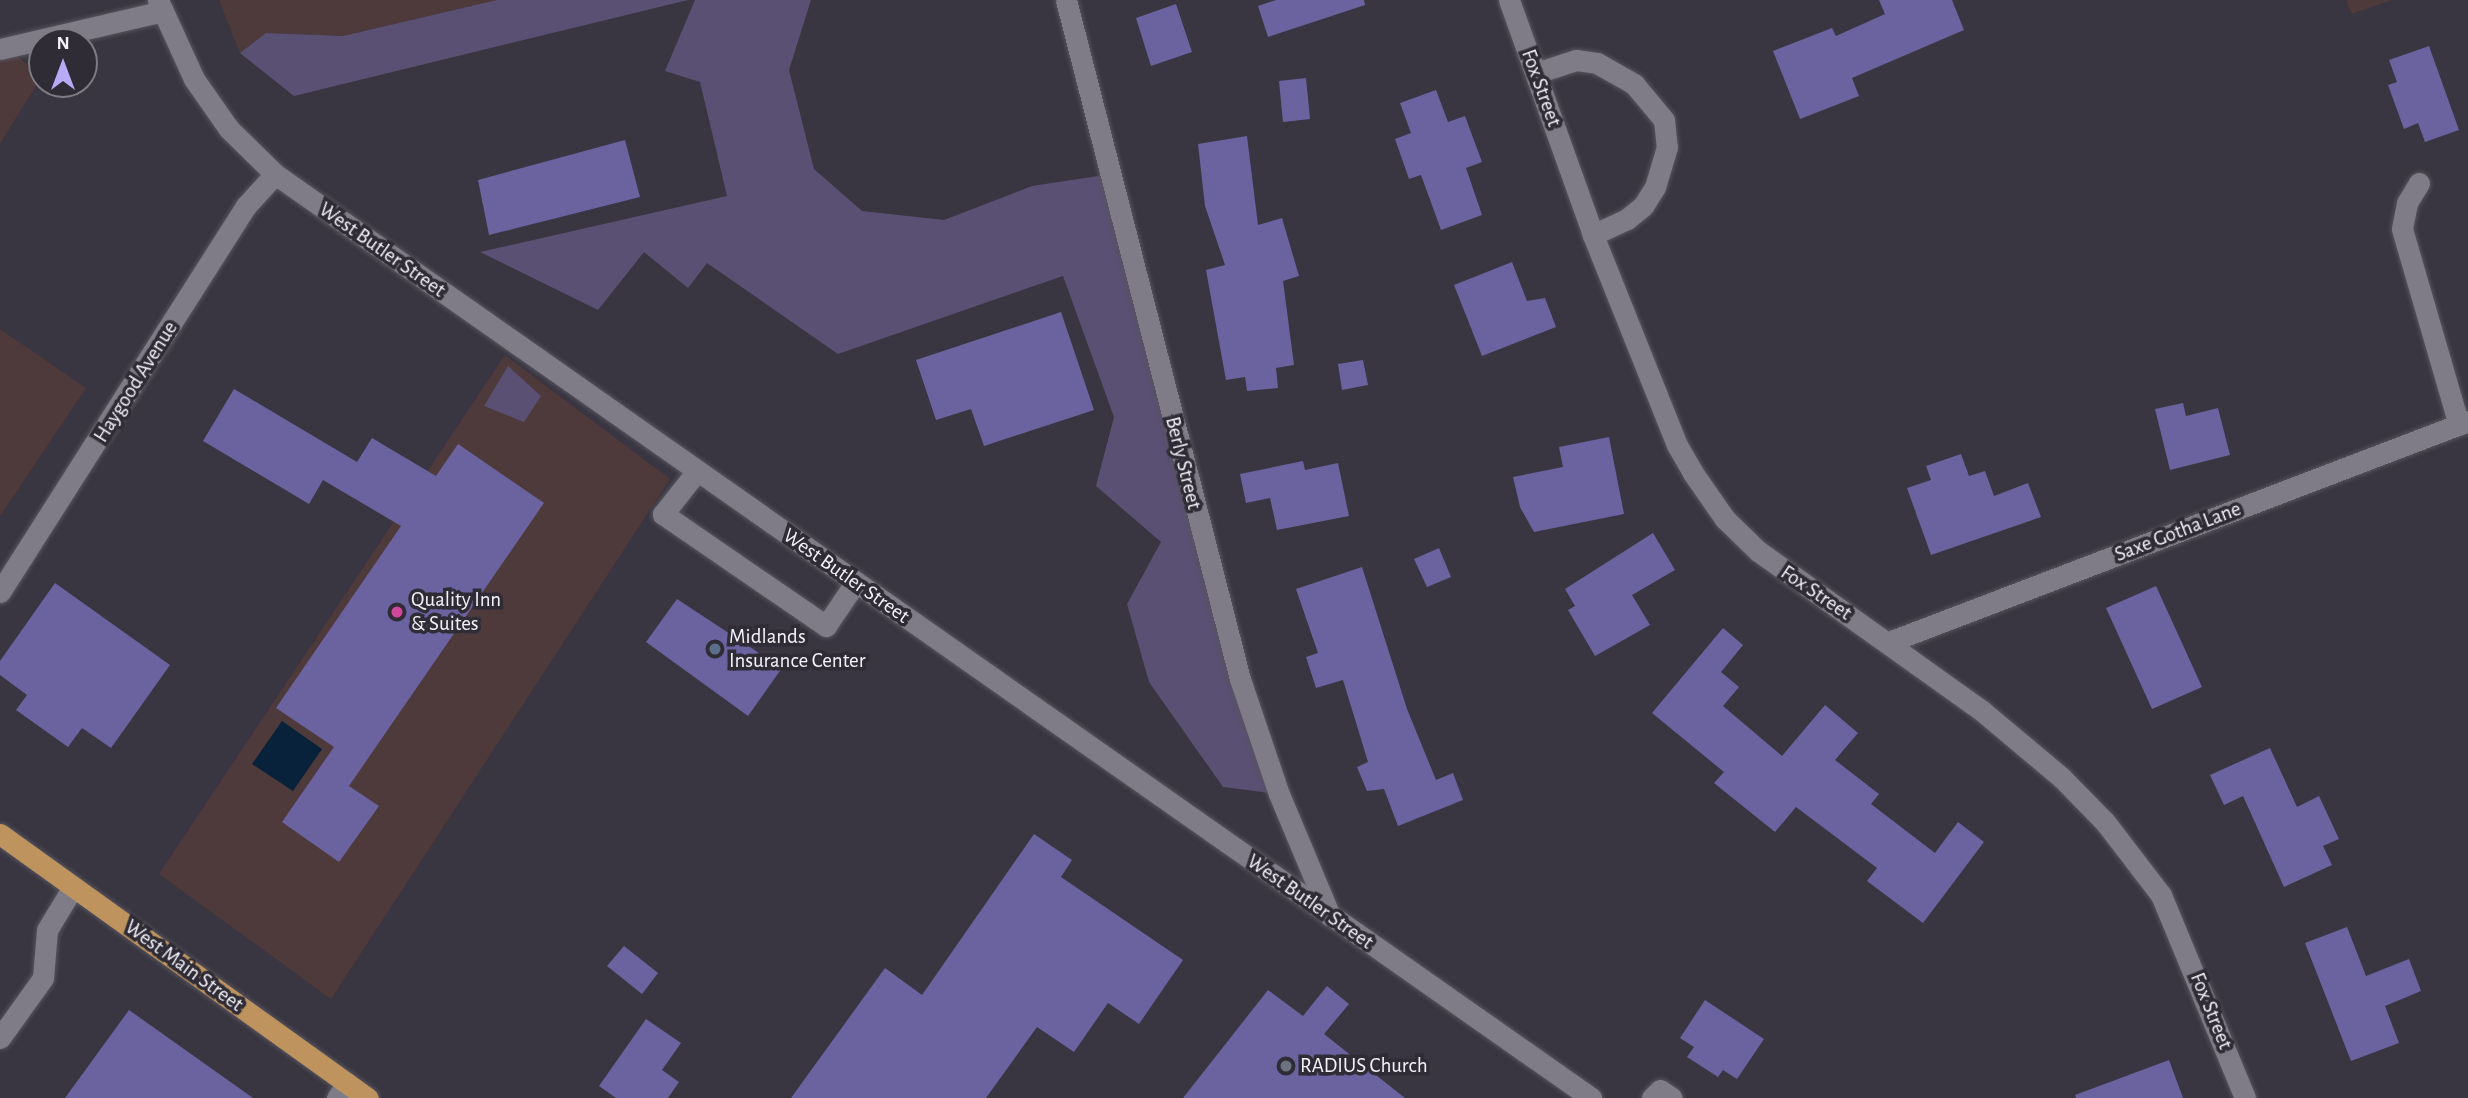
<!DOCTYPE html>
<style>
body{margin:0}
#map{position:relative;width:2468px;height:1098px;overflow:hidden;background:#393641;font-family:"Alegreya Sans",sans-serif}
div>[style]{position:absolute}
.commercial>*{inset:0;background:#4e393b}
.green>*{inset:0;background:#5a5073}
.water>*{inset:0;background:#07223a}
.building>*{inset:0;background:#6a63a0}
.roads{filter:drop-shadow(0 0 2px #57545e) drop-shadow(0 0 2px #57545e)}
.minor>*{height:21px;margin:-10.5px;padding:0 10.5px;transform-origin:10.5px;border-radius:10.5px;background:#7f7c88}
.major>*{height:21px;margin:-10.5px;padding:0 10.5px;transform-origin:10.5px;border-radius:10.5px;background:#be935e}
.dots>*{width:19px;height:19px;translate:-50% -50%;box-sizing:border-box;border:4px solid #2f2c36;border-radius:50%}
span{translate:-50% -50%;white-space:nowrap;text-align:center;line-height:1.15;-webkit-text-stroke:7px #2f2c36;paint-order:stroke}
.street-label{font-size:21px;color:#f4f2f9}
.poi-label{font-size:21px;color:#f4f2f9}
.left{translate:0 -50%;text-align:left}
.north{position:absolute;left:28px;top:28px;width:70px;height:70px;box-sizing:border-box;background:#2f2c36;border:2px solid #7e7b84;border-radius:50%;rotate:0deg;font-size:19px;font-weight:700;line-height:28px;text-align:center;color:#f4f2f9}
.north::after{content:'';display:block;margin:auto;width:24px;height:32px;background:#b7abf8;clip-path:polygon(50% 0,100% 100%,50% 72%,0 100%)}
</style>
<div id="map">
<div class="commercial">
<i style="clip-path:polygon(219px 0,497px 0,343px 36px,266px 33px,240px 53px)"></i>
<i style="clip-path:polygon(2346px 0,2392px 0,2351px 14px)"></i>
<i style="clip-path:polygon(0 43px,42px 76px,0 144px)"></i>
<i style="clip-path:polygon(0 329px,86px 388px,0 516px)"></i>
<i style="clip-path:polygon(505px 355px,670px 479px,331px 999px,159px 874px)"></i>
</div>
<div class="green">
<i style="clip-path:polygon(497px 0,688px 0,294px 96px,240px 53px,266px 33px,343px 36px)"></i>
<i style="clip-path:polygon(695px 0,811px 0,789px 70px,814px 169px,862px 211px,944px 220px,1032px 186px,1111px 174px,1279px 794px,1223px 787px,1149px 682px,1127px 604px,1161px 542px,1096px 486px,1114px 417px,1063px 276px,838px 354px,707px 263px,688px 288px,644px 252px,598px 310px,480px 252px,727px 196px,700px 82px,665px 71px)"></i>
<i style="clip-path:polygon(508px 366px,541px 396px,524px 422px,484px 406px)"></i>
</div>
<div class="water">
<i style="clip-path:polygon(282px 721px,322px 749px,293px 791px,252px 764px)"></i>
</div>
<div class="building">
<i style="clip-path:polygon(1276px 0,1364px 0,1365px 5px,1268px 37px,1258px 6px)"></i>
<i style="clip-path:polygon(1879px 0,1952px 0,1964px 30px,1852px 78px,1859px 96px,1800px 119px,1773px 51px,1832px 28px,1836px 36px,1885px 14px)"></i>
<i style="clip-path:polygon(1176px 4px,1192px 52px,1151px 66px,1136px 18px)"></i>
<i style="clip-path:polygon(2429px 46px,2459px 130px,2425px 142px,2418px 123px,2404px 129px,2388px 85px,2397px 82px,2389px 60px)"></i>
<i style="clip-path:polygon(1306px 78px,1310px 119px,1283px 122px,1279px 81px)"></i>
<i style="clip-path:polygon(1436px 90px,1448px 122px,1465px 116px,1482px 162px,1466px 168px,1482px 215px,1441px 230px,1421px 175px,1409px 179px,1395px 139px,1411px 133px,1400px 103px)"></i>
<i style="clip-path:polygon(1247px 136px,1258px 225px,1282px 218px,1299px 276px,1283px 281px,1294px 365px,1276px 368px,1278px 388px,1247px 391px,1245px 377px,1226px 380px,1206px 270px,1225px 265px,1205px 206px,1198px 144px)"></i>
<i style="clip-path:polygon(625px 140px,640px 197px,489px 235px,478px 180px)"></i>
<i style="clip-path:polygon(1512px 262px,1527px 301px,1545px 298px,1556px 327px,1482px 356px,1454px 285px)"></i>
<i style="clip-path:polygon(1061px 312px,1094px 410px,984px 446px,971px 409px,936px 420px,916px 360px)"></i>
<i style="clip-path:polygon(1363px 360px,1368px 385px,1342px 390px,1338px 364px)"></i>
<i style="clip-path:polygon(234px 389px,357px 462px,372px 438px,436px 476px,458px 444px,544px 503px,349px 786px,379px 806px,339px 862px,282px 822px,334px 747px,276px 708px,401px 526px,323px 480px,309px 504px,203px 441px)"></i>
<i style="clip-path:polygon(2183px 403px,2186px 416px,2218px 408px,2230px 455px,2170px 470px,2155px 409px)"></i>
<i style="clip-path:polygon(1609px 437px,1624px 514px,1534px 532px,1520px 507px,1513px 477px,1563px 467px,1559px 447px)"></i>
<i style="clip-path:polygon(1961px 454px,1969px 476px,1985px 471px,1994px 496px,2028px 483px,2041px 517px,1931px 555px,1907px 488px,1931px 480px,1926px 466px)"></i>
<i style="clip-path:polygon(1303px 461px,1305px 470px,1338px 463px,1349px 516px,1277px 530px,1270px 498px,1246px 503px,1240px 474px)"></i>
<i style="clip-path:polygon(1653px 533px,1675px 570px,1632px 595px,1650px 625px,1595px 656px,1568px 610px,1575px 606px,1565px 589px)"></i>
<i style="clip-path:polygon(1439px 548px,1451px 577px,1427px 587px,1414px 559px)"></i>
<i style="clip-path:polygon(1362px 567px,1407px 709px,1436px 780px,1453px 773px,1463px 800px,1398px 826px,1384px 789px,1367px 791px,1357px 767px,1368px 762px,1343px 680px,1316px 688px,1306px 657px,1318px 653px,1296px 589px)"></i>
<i style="clip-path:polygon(55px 583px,170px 665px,111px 748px,82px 728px,68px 747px,16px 710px,27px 695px,0 675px,0 661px)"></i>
<i style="clip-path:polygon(2156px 586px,2202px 687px,2152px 709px,2106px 608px)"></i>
<i style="clip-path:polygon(677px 599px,782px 668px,748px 716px,646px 642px)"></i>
<i style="clip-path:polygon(1723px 628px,1743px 645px,1721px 672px,1739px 687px,1723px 706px,1782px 756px,1825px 705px,1858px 733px,1835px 760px,1879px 794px,1871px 804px,1935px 853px,1958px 822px,1984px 842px,1923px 923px,1867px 881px,1877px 868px,1796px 807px,1775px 832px,1714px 783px,1724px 772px,1652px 713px)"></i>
<i style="clip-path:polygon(2270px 748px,2297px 807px,2319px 796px,2339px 839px,2323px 846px,2332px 865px,2284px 887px,2243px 796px,2224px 805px,2210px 775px)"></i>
<i style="clip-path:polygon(1034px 834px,1072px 860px,1061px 877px,1183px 960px,1139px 1024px,1108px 1003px,1074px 1052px,1037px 1027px,986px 1098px,791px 1098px,885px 968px,922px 995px)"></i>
<i style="clip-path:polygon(2347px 927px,2366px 976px,2409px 959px,2421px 991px,2385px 1006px,2399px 1043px,2351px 1061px,2305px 943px)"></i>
<i style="clip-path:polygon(624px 946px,658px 973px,642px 994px,607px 966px)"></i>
<i style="clip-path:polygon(1327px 986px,1349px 1004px,1324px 1034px,1405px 1098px,1183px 1098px,1268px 990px,1303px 1016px)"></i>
<i style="clip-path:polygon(1705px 1000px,1764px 1039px,1737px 1079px,1723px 1070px,1718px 1077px,1687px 1057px,1694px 1047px,1680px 1038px)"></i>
<i style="clip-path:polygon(129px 1010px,253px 1098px,65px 1098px)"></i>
<i style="clip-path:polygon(646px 1019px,681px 1043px,662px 1070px,679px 1082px,668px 1098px,616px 1098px,599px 1086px)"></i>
<i style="clip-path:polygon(2169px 1060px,2183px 1098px,2076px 1098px,2075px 1095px)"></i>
</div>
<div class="roads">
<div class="minor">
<i style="left:158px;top:0;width:87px;rotate:65.5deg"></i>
<i style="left:194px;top:79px;width:61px;rotate:55deg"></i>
<i style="left:229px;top:129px;width:64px;rotate:44.4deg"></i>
<i style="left:275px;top:174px;width:1608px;rotate:35.07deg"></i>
<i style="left:1066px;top:0;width:701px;rotate:75.63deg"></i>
<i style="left:1240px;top:679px;width:121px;rotate:71.3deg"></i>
<i style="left:1279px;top:794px;width:132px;rotate:67.3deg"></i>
<i style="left:1509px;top:0;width:250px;rotate:70.3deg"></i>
<i style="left:1593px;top:235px;width:226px;rotate:68.2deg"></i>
<i style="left:1677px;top:445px;width:32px;rotate:60deg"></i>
<i style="left:1693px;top:473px;width:56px;rotate:55.2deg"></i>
<i style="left:1725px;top:519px;width:46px;rotate:44.1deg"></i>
<i style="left:1758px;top:551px;width:274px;rotate:35.5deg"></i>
<i style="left:1981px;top:710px;width:106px;rotate:40deg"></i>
<i style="left:2062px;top:778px;width:62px;rotate:45.7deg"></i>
<i style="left:2105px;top:822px;width:92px;rotate:52.5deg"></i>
<i style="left:2161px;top:895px;width:220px;rotate:67.5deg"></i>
<i style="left:0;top:49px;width:167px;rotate:-13.1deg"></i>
<i style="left:1536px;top:73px;width:42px;rotate:-18deg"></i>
<i style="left:1576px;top:60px;width:21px;rotate:8deg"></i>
<i style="left:1597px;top:63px;width:43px;rotate:29.6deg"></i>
<i style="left:1634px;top:84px;width:47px;rotate:50.2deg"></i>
<i style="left:1664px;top:120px;width:27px;rotate:84deg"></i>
<i style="left:1667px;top:147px;width:42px;rotate:106.7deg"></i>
<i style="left:1655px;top:187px;width:22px;rotate:122deg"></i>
<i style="left:1643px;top:206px;width:21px;rotate:141deg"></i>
<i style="left:1627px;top:219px;width:38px;rotate:155deg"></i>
<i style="left:2419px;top:183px;width:23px;rotate:121deg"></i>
<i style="left:2407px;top:203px;width:26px;rotate:101deg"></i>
<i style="left:2402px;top:229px;width:204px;rotate:73.8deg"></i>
<i style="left:697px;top:471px;width:55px;rotate:128.3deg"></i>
<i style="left:663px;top:514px;width:198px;rotate:34.5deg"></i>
<i style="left:826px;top:626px;width:52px;rotate:-56deg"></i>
<i style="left:0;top:592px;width:458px;rotate:-57.5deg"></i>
<i style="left:246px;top:206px;width:43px;rotate:-47.8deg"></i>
<i style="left:1889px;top:642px;width:620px;rotate:-20.89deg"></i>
<i style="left:0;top:1038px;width:74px;rotate:-54.4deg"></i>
<i style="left:43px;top:978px;width:48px;rotate:-85.2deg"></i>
<i style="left:47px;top:930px;width:50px;rotate:-58.8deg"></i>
<i style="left:337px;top:1098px;width:18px;rotate:-56deg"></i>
<i style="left:1652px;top:1098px;width:11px;rotate:-45deg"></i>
<i style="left:1660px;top:1090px;width:14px;rotate:34deg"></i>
</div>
<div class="major">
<i style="left:0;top:834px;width:453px;rotate:35.7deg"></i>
</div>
</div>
<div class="dots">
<i style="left:397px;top:612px;background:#d1479c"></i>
<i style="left:715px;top:649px;background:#5c6f8a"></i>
<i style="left:1286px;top:1066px;background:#6b7280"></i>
</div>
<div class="street-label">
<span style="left:1541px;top:88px;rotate:70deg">Fox Street</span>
<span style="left:382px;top:250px;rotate:35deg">West Butler Street</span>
<span style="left:136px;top:382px;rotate:-58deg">Haygood Avenue</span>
<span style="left:1183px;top:463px;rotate:76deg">Berly Street</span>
<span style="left:2178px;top:532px;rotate:-21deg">Saxe Gotha Lane</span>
<span style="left:846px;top:576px;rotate:35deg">West Butler Street</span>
<span style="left:1816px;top:593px;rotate:34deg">Fox Street</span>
<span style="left:1310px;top:902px;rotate:35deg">West Butler Street</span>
<span style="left:184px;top:966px;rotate:36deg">West Main Street</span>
<span style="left:2211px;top:1011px;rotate:68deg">Fox Street</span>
</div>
<div class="poi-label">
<span class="left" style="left:411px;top:612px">Quality Inn<br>&amp; Suites</span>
<span class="left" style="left:729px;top:649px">Midlands<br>Insurance Center</span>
<span class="left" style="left:1300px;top:1066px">RADIUS Church</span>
</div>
<div class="north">N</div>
</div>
